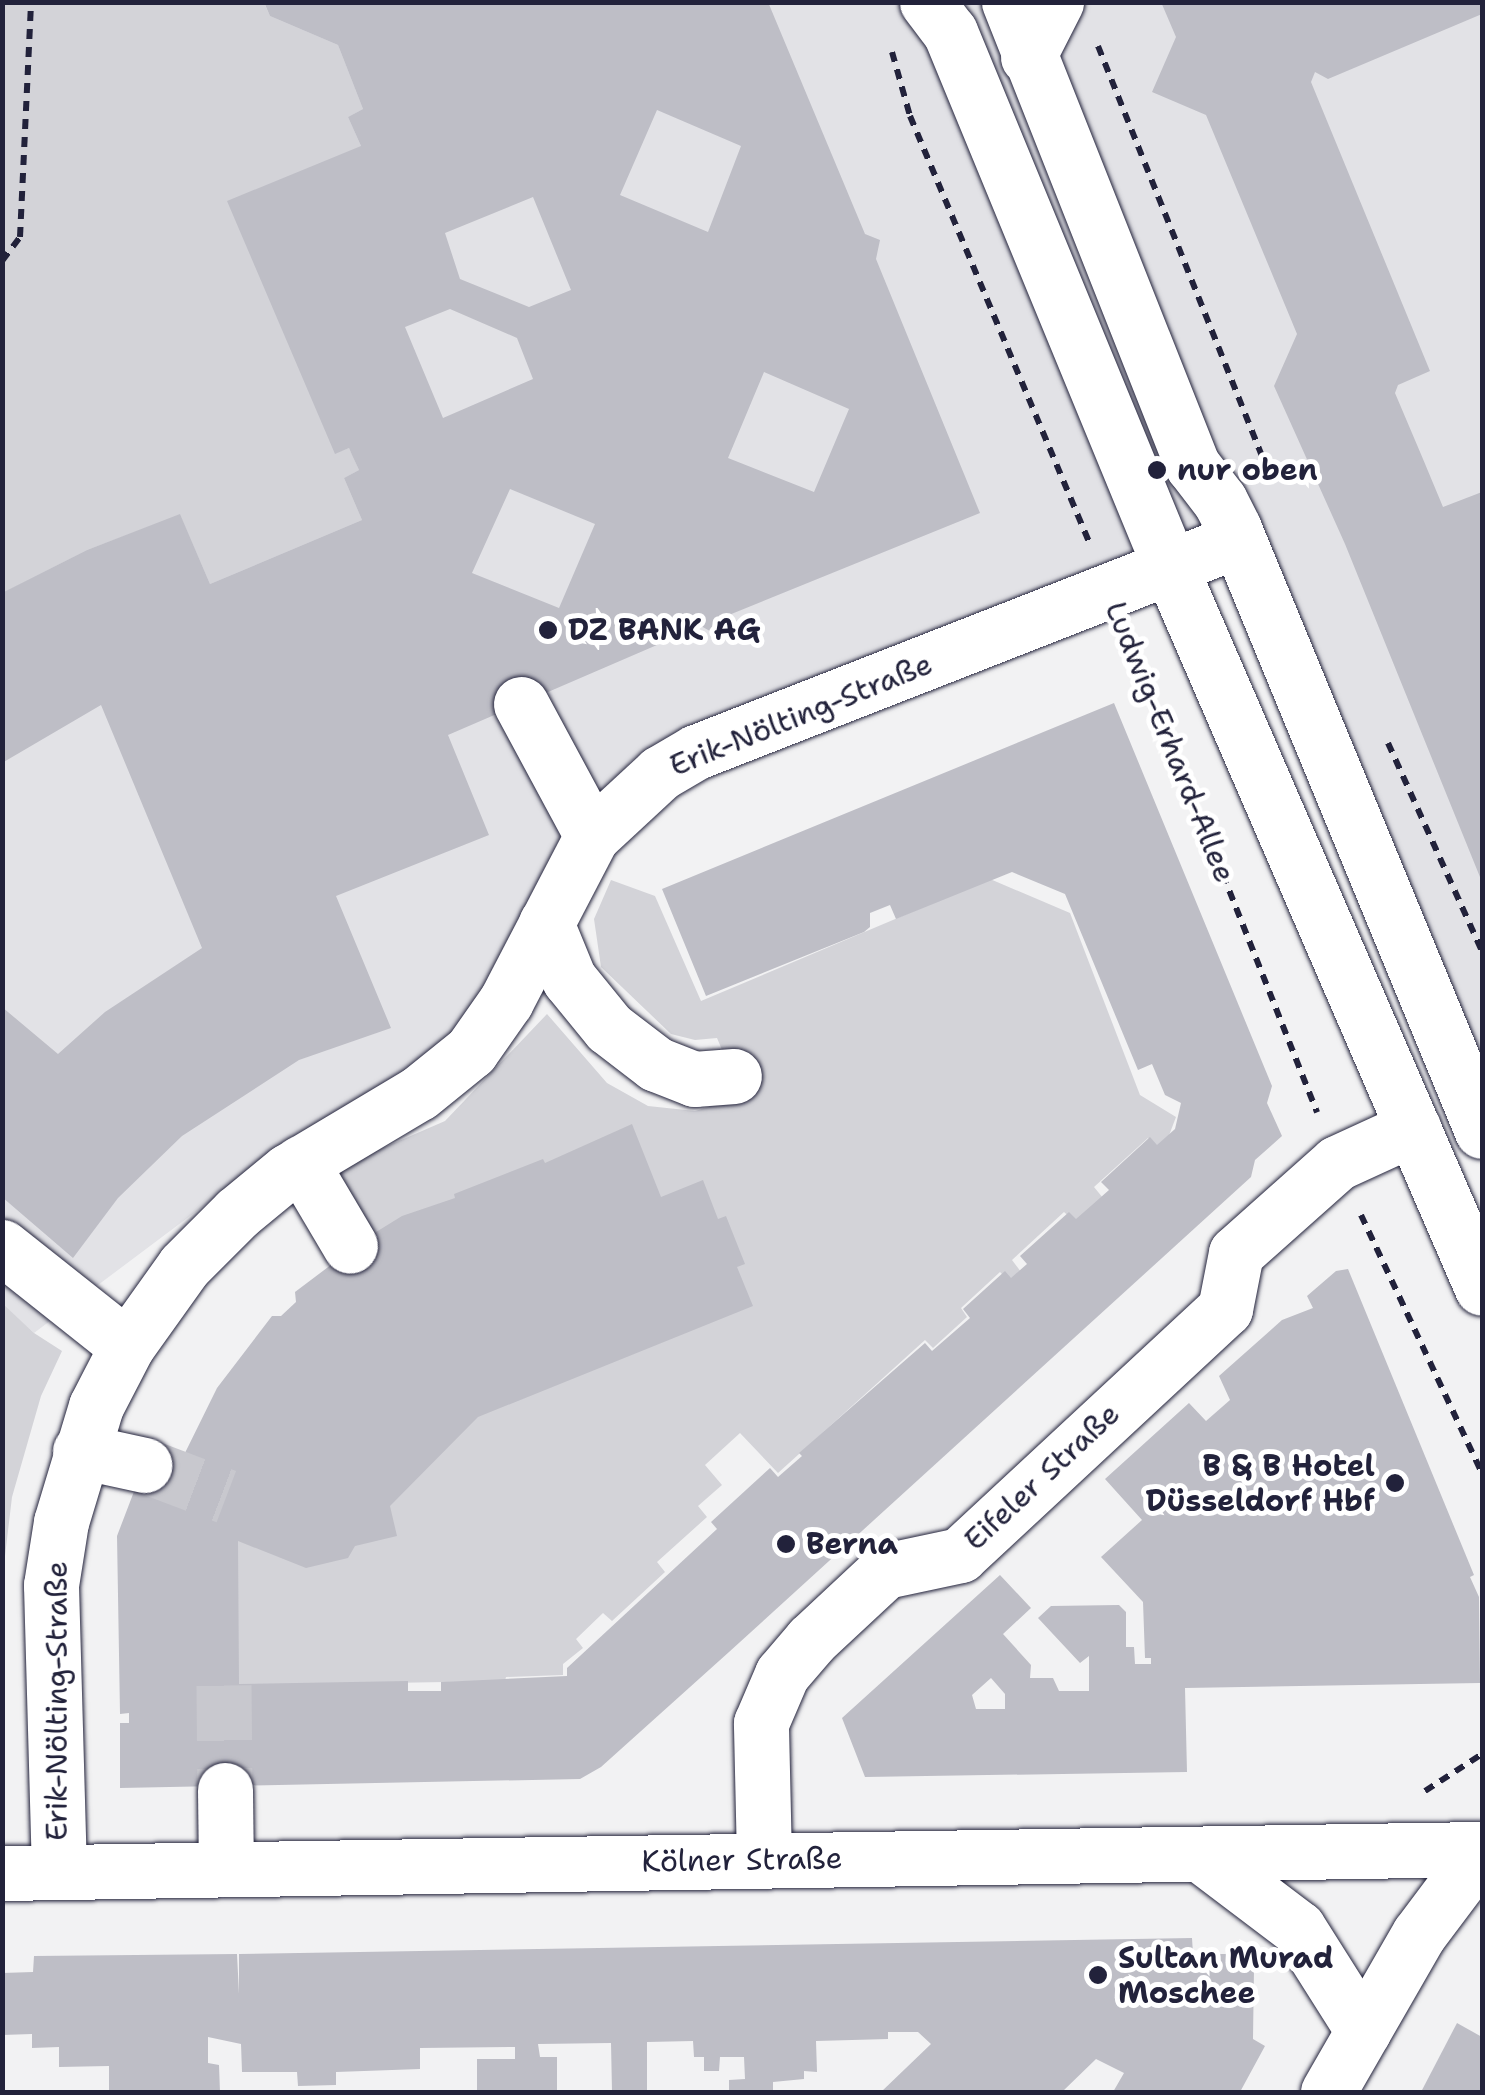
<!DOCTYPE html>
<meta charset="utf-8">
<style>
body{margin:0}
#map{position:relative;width:1485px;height:2095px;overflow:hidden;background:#f2f2f3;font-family:"Shantell Sans",sans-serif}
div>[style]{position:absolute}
.built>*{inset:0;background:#e2e2e6}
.green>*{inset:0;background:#d3d3d8}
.building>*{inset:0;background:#bebec6}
.minor-tunnel>*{height:55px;margin-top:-27.5px;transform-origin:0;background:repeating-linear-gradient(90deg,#c8c8ce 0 55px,transparent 0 83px)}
.path>*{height:6px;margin-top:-3px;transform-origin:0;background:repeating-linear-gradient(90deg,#22223b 0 10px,transparent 0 18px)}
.roads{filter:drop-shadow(0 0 2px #22223b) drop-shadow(0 0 2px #22223b)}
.minor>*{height:55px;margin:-27.5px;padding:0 27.5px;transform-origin:27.5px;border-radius:27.5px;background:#fff}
.major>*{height:55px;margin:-27.5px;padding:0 27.5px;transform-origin:27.5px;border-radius:27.5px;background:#fff}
.dots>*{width:28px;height:28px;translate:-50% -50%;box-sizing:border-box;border:5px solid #fff;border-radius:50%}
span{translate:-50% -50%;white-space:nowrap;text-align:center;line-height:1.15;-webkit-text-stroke:10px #fff;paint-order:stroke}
.poi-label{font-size:30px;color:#22223b;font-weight:700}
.left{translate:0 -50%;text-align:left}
.right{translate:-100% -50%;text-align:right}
.street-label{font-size:30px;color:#22223b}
.frame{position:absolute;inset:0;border:5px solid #22223b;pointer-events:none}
</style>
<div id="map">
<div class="built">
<i style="clip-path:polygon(257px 3px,1482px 3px,1482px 1079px,1223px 524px,630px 761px,461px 1052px,278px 1150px,34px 1333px,2px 1304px,2px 585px,265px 24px)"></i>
</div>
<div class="green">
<i style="clip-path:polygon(2px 3px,264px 3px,270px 16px,338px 45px,363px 109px,348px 117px,361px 146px,336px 453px,349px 448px,359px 470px,344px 478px,362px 520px,210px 584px,180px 515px,87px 550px,3px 593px)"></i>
<i style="clip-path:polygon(990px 879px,1070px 913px,1140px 1095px,1176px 1117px,1168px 1138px,1157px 1147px,1148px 1138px,1094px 1187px,1103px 1198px,1076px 1223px,1064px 1212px,1012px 1260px,1021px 1272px,1010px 1282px,1000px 1272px,961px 1308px,967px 1317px,933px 1348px,925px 1340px,778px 1473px,740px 1433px,705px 1465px,722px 1485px,698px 1506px,707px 1517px,657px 1562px,665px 1572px,612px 1621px,603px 1613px,576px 1639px,583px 1648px,563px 1664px,563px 1675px,506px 1677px,505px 1681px,209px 1686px,229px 1484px,364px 1379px,324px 1181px,369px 1154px,445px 1121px,547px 1014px,607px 1083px,648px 1106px,695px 1111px,742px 1097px,717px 1038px,695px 1040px,671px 1034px,601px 967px,594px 919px,611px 880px,655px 896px,701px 1001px)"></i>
<i style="clip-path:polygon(3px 1304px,34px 1333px,62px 1351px,41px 1396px,12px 1497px,3px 1573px)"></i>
</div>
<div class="building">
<i style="clip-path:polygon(evenodd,264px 2px,768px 2px,865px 234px,880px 240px,876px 259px,980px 513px,724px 617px,717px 635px,701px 626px,448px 735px,489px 835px,336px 896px,391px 1028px,299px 1060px,182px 1136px,118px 1198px,73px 1258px,2px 1197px,2px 1007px,58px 1054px,105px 1012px,202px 948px,101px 705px,2px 763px,2px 593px,87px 550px,180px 514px,210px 584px,362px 520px,344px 478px,359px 470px,352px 455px,349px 448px,335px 454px,227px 201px,361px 146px,348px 117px,363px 109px,338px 45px,270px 16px,264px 2px,657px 110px,741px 146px,708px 232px,620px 195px,657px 110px,264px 2px,533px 197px,571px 290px,529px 307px,460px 279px,445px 233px,533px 197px,264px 2px,450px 309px,517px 338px,533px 379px,443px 418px,405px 327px,450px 309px,264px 2px,764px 372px,849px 409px,814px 492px,728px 458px,764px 372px,264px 2px,510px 489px,595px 524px,559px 608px,472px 573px,510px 489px)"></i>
<i style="clip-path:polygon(1161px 2px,1482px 2px,1482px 14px,1328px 79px,1315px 72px,1311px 82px,1430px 371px,1398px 385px,1395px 393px,1423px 459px,1443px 507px,1482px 492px,1482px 882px,1345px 544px,1274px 386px,1297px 334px,1206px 115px,1152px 92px,1176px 37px)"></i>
<i style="clip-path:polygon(1114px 703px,1272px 1086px,1267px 1103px,1282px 1136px,1255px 1160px,1251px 1177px,729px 1652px,601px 1767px,580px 1779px,120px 1788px,120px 1723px,129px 1723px,129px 1713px,120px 1714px,117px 1536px,151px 1447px,182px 1459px,217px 1388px,272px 1316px,281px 1316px,296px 1302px,295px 1292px,368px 1237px,402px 1216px,455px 1198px,454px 1194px,543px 1159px,545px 1163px,632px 1124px,661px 1197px,703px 1180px,718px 1219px,726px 1216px,745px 1264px,737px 1267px,753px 1306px,478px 1417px,390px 1506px,397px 1536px,355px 1546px,348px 1558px,306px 1568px,238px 1541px,239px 1684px,408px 1681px,408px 1691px,441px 1691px,441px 1682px,567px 1676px,567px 1668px,717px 1529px,711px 1522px,770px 1468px,778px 1477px,802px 1456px,799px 1453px,925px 1343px,932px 1351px,970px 1318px,963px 1309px,1005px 1271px,1011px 1278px,1027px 1264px,1020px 1256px,1069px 1212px,1076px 1219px,1092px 1205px,1109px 1190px,1101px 1182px,1150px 1137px,1157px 1145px,1175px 1129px,1181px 1103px,1165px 1095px,1152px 1064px,1138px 1070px,1065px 894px,1012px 872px,896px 919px,890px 905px,870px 913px,870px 927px,864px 932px,706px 996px,662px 889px)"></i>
<i style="clip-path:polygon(evenodd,1348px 1269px,1474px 1575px,1470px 1577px,1479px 1597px,1480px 1683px,1185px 1688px,1187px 1772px,865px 1777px,842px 1718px,1000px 1575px,1031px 1608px,1003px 1634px,1031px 1665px,1030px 1678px,1053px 1678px,1059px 1691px,1089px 1691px,1089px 1656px,1080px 1663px,1038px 1618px,1051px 1606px,1119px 1605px,1126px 1612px,1126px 1647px,1134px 1647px,1135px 1664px,1151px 1664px,1151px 1658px,1145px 1658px,1143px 1602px,1101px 1557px,1142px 1520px,1105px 1479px,1189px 1403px,1206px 1421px,1230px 1400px,1219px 1376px,1282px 1320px,1313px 1308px,1307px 1296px,1336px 1271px,1348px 1269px,991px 1678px,1005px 1694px,1005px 1709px,976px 1709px,972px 1695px,991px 1678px)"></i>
<i style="clip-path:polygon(1192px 1938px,1193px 1954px,1238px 1954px,1254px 1969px,1253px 2039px,1265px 2046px,1240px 2092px,1113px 2092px,1124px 2073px,1096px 2059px,1062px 2092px,881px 2092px,931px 2044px,918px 2032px,888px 2032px,888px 2039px,816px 2041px,817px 2072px,804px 2071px,804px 2079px,773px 2082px,773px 2092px,729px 2092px,729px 2080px,745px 2079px,744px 2057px,720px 2057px,719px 2071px,704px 2071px,704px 2057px,694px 2057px,693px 2041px,647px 2042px,647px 2092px,612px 2092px,611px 2043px,538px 2044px,540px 2057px,557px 2057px,557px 2092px,477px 2092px,477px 2059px,515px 2059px,515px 2047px,420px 2048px,420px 2069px,336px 2072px,336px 2085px,298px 2086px,297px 2072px,242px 2072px,241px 2044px,208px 2037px,208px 2063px,219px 2065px,220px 2092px,109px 2092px,109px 2066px,59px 2067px,59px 2047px,32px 2048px,32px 2034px,2px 2035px,2px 1973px,33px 1972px,34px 1956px,237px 1954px,239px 1994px,239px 1954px)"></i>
<i style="clip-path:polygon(1457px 2023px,1482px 2037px,1482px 2092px,1421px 2092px)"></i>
</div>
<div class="minor-tunnel">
<i style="left:144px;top:1465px;width:88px;rotate:20.7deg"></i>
<i style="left:224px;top:1685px;width:105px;rotate:89.5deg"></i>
</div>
<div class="path">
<i style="left:1098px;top:46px;width:443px;rotate:68.2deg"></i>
<i style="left:892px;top:52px;width:66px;rotate:74.3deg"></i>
<i style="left:910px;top:116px;width:461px;rotate:67.2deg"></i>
<i style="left:2px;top:261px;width:30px;rotate:-53deg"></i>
<i style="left:20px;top:237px;width:235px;rotate:-87.3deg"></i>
<i style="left:1130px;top:640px;width:508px;rotate:68.39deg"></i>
<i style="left:1388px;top:743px;width:228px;rotate:65.7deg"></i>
<i style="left:1361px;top:1215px;width:285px;rotate:64.9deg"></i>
<i style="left:1425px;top:1791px;width:68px;rotate:-33deg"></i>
</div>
<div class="roads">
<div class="minor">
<i style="left:927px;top:2px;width:38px;rotate:53deg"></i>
<i style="left:950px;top:32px;width:581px;rotate:67.63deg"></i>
<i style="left:1171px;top:569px;width:783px;rotate:66.61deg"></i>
<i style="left:1009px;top:2px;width:499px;rotate:68.4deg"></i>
<i style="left:1193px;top:466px;width:44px;rotate:52.4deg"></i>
<i style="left:1220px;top:501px;width:31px;rotate:63deg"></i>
<i style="left:1234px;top:529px;width:651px;rotate:67.61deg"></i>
<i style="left:1028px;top:57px;width:62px;rotate:-63deg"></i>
<i style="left:521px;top:704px;width:150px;rotate:61.7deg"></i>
<i style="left:546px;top:923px;width:61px;rotate:67.7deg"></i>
<i style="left:569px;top:979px;width:63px;rotate:50.8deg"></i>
<i style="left:609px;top:1028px;width:59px;rotate:37.5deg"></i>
<i style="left:656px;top:1064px;width:41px;rotate:21.5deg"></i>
<i style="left:694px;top:1079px;width:40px;rotate:-4.3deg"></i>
<i style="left:301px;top:1163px;width:96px;rotate:59.4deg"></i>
<i style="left:2px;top:1247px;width:159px;rotate:38.4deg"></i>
<i style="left:80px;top:1451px;width:66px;rotate:12.3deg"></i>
<i style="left:225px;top:1790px;width:79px;rotate:89.3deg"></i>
<i style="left:1200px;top:1854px;width:123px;rotate:37.1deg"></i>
<i style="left:1298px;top:1928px;width:122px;rotate:57.7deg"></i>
<i style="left:764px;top:1859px;width:136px;rotate:-91.3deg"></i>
<i style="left:761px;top:1723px;width:53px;rotate:-66.8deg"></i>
<i style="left:782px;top:1674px;width:45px;rotate:-49.5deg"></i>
<i style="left:811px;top:1640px;width:101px;rotate:-43deg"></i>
<i style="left:885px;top:1571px;width:77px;rotate:-12deg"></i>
<i style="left:960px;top:1555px;width:362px;rotate:-42.9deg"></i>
<i style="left:1225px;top:1309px;width:57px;rotate:-78.9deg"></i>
<i style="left:1236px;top:1253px;width:135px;rotate:-41.7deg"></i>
<i style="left:1337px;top:1163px;width:84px;rotate:-24.7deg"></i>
<i style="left:59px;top:1872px;width:287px;rotate:-91.6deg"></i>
<i style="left:51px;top:1585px;width:64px;rotate:-81deg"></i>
<i style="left:61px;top:1522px;width:121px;rotate:-73.2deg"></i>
<i style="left:96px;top:1406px;width:68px;rotate:-62.7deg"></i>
<i style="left:127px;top:1346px;width:98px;rotate:-54.5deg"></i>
<i style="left:184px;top:1266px;width:75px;rotate:-45deg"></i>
<i style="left:237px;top:1213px;width:66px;rotate:-39.5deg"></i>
<i style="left:288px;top:1171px;width:152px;rotate:-30.8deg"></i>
<i style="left:419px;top:1093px;width:67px;rotate:-38.9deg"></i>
<i style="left:471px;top:1051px;width:61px;rotate:-55deg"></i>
<i style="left:506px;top:1001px;width:186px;rotate:-62.5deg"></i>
<i style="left:592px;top:836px;width:93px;rotate:-42.8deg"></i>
<i style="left:660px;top:773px;width:42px;rotate:-30.3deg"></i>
<i style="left:696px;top:752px;width:582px;rotate:-21.36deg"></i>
<i style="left:1328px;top:2092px;width:182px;rotate:-60.1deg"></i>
<i style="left:1419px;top:1934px;width:105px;rotate:-53.1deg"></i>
</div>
<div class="major">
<i style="left:2px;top:1873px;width:1480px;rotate:-0.93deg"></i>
</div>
</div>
<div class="dots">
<i style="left:1157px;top:470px;background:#22223b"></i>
<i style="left:548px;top:630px;background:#22223b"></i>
<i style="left:1395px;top:1483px;background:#22223b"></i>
<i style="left:786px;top:1544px;background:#22223b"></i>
<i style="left:1098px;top:1975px;background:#22223b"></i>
</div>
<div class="poi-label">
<span class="left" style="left:1177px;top:470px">nur oben</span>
<span class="left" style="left:568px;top:630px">DZ BANK AG</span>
<span class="right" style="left:1375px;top:1483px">B &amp; B Hotel<br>Düsseldorf Hbf</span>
<span class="left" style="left:806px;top:1544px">Berna</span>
<span class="left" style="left:1118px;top:1975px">Sultan Murad<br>Moschee</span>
</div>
<div class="street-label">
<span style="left:801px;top:715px;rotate:-22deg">Erik-Nölting-Straße</span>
<span style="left:1170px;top:742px;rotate:68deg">Ludwig-Erhard-Allee</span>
<span style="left:1042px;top:1477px;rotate:-43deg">Eifeler Straße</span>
<span style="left:57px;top:1701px;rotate:-90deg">Erik-Nölting-Straße</span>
<span style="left:742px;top:1860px;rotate:-1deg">Kölner Straße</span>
</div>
<div class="frame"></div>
</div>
